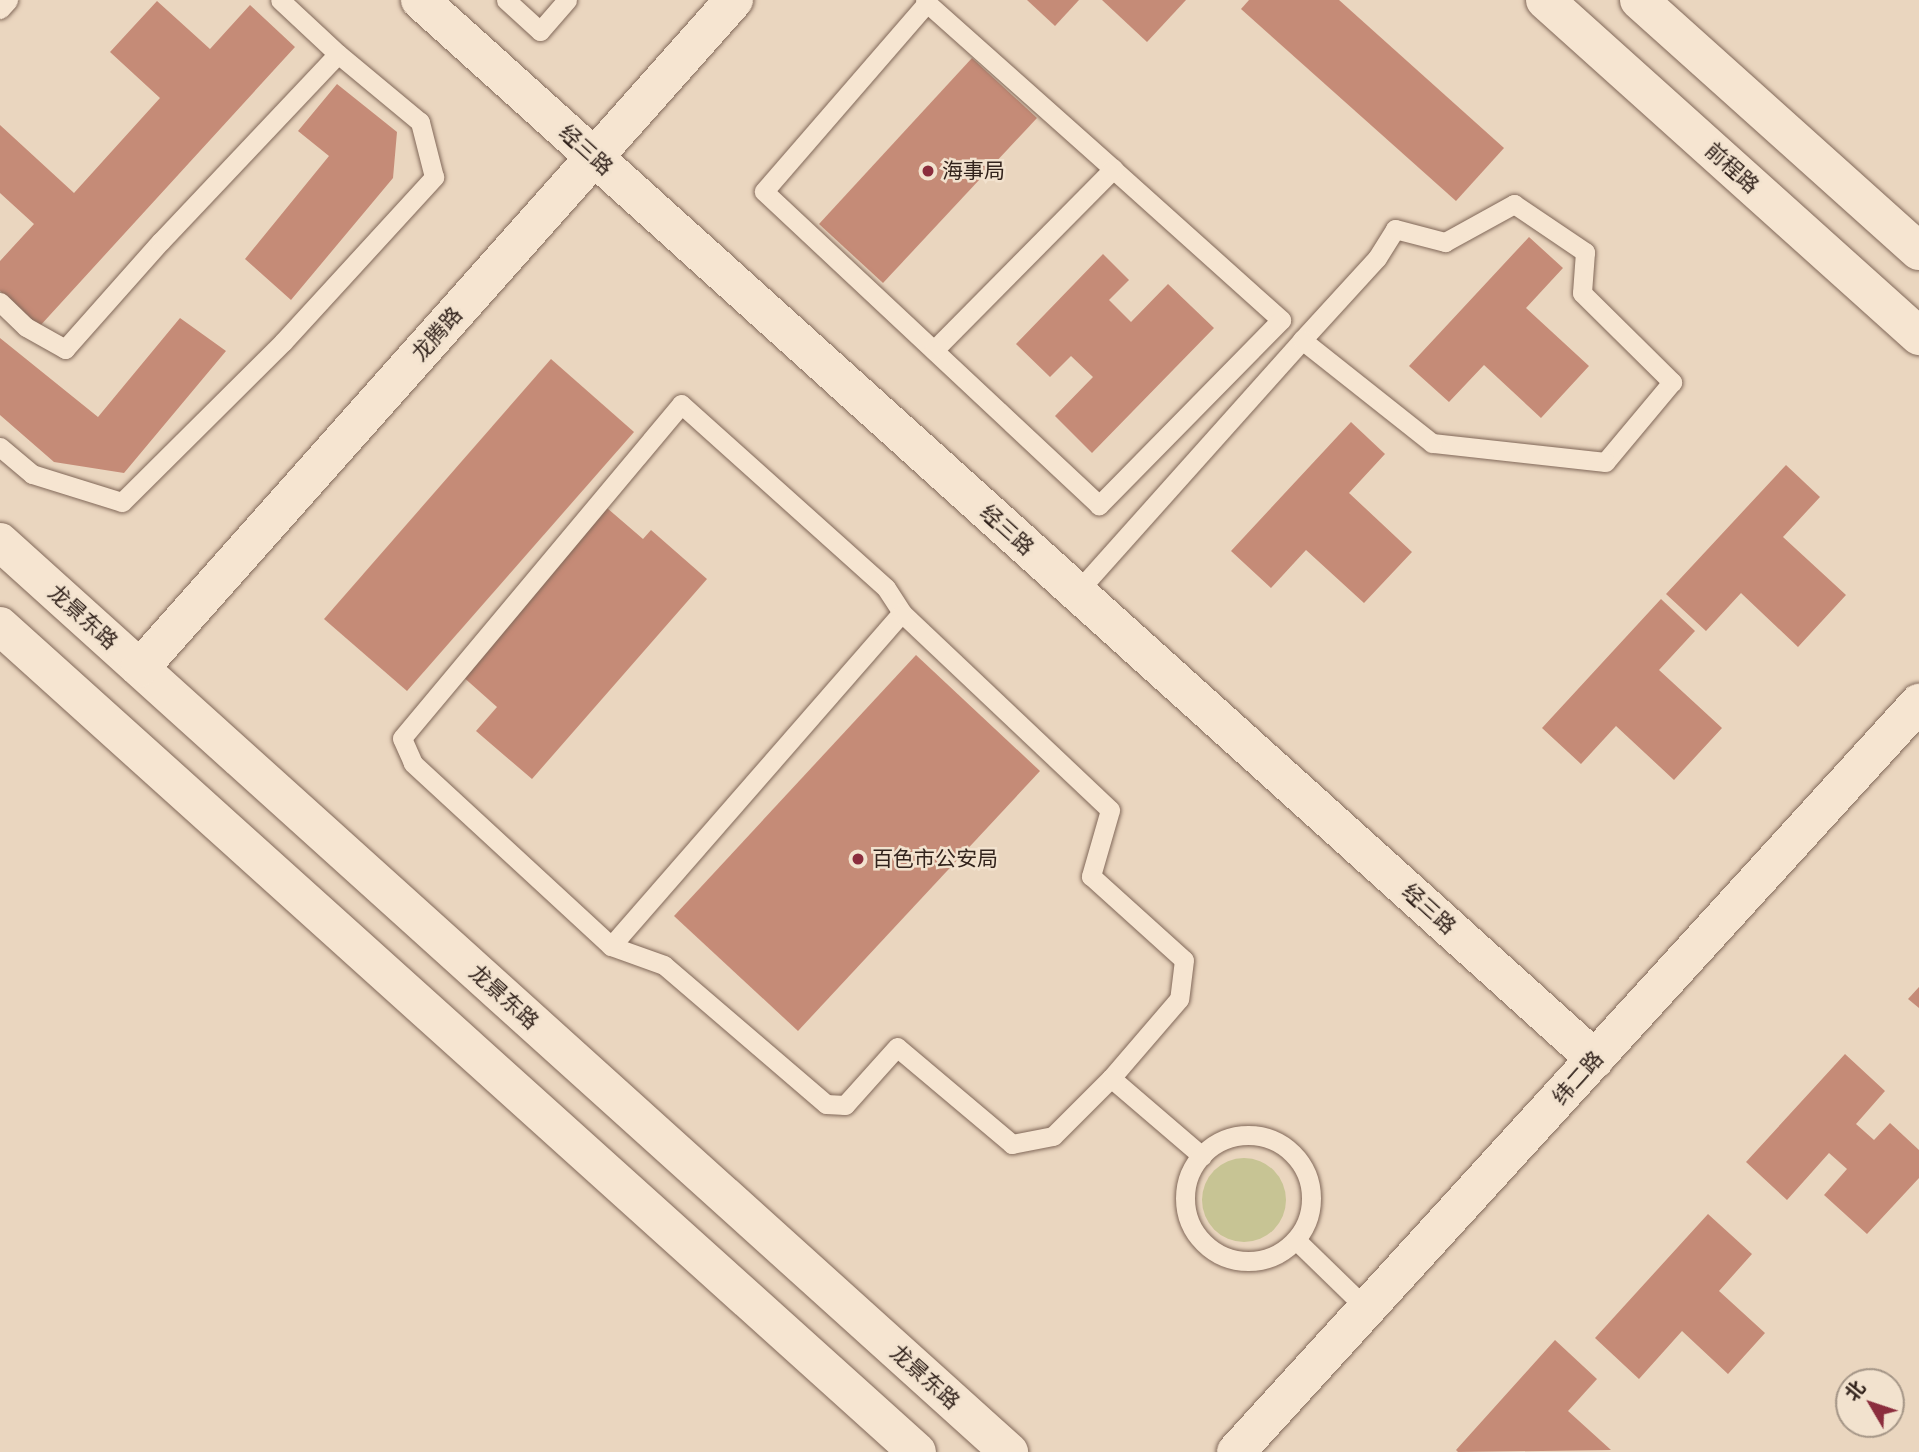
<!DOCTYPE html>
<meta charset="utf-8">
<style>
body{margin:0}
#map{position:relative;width:1919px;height:1452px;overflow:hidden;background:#ead6bf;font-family:"Roboto Serif","Noto Sans SC",serif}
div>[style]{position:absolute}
.green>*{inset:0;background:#c7c494}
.round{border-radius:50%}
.building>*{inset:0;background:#c58b77}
.roads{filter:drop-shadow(0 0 2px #816859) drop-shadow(0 0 2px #816859)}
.lane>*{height:19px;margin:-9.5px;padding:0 9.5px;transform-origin:9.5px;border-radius:9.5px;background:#f6e5d1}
.lane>.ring{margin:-9.5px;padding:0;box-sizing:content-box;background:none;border:19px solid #f6e5d1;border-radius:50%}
.secondary>*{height:38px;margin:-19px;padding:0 19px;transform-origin:19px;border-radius:19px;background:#f6e5d1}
.dots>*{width:19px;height:19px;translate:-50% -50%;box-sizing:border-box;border:4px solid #f2e2ce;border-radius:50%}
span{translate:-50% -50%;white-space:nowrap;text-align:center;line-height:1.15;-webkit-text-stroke:5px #f2e2ce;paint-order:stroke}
.street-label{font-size:21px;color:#32231c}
.poi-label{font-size:21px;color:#32231c}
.left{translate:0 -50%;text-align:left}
.north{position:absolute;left:1835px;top:1368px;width:70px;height:70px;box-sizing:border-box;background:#f2e2ce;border:2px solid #a59687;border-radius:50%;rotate:309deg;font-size:19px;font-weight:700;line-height:28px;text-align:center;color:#32231c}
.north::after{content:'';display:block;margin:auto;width:24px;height:32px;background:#8b2d3d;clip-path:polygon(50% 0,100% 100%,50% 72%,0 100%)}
</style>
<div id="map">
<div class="green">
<i class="round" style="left:1202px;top:1158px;width:84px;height:84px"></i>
</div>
<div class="building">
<i style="clip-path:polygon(1027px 0,1079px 0,1055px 26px)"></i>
<i style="clip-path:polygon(1102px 0,1186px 0,1147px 42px)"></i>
<i style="clip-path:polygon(1249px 0,1339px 0,1504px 148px,1456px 201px,1241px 9px)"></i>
<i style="clip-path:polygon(157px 1px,210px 49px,250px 5px,295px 47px,39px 327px,0 291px,0 261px,34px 224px,0 193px,0 125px,74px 193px,160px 98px,110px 52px)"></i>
<i style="clip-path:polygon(972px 58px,1037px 118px,883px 283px,819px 224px)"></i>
<i style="clip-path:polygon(337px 84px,397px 132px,393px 178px,291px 300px,245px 259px,329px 156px,298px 131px)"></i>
<i style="clip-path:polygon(1529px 237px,1563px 268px,1526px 308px,1589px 366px,1541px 418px,1484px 365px,1449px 402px,1409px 366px)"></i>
<i style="clip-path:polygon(1103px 254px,1129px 280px,1109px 300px,1131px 322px,1168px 284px,1214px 328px,1092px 453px,1055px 416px,1093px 377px,1071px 356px,1050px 377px,1016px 344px)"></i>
<i style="clip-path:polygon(180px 318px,226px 351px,124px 473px,54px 462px,0 415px,0 338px,98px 417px)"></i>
<i style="clip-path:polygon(551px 359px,634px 432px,407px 691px,324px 619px)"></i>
<i style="clip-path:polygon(1351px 422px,1385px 454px,1349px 493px,1412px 552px,1364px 603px,1306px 550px,1271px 588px,1231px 551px)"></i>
<i style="clip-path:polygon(1786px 465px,1820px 497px,1783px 537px,1846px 595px,1798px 647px,1741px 593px,1706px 631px,1666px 594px)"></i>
<i style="clip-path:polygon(607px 508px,643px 539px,651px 530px,707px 579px,532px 779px,476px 731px,497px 707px,461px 675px)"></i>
<i style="clip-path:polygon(1661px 599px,1695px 631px,1659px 670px,1722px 728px,1674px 780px,1616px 726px,1581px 764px,1542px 728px)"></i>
<i style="clip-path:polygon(916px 655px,1040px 771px,798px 1031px,674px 916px)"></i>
<i style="clip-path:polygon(1919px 987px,1919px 1008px,1908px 999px)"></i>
<i style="clip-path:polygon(1845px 1054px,1885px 1091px,1856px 1124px,1874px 1140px,1890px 1123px,1919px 1150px,1919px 1178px,1867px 1234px,1824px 1195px,1847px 1169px,1829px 1153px,1787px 1200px,1746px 1162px)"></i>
<i style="clip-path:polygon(1708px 1214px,1752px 1254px,1719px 1291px,1765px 1333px,1728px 1374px,1682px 1331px,1639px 1379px,1595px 1338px)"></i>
<i style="clip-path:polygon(1555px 1340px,1597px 1379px,1568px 1411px,1611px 1450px,1458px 1452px,1456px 1450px)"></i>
</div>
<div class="roads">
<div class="lane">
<i style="left:506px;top:0;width:46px;rotate:42.4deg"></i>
<i style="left:540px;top:31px;width:41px;rotate:-48.9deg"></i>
<i style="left:925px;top:0;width:4px;rotate:56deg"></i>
<i style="left:927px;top:3px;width:249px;rotate:41.7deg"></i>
<i style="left:1113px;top:169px;width:226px;rotate:41.9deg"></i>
<i style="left:1281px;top:320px;width:260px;rotate:134.5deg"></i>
<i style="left:1099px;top:505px;width:459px;rotate:-136.9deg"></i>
<i style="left:764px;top:191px;width:249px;rotate:-49.1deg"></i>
<i style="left:0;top:9px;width:12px;rotate:-48deg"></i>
<i style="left:0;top:302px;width:36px;rotate:44deg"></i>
<i style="left:26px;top:327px;width:45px;rotate:29.4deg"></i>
<i style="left:65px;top:349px;width:144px;rotate:-48.4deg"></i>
<i style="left:161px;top:241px;width:257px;rotate:-46.6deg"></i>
<i style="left:934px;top:350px;width:255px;rotate:-45.3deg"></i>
<i style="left:0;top:447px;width:42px;rotate:40.2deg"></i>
<i style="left:32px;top:474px;width:94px;rotate:17.3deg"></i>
<i style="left:122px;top:502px;width:227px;rotate:-44.8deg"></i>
<i style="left:283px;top:342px;width:224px;rotate:-47.5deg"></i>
<i style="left:434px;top:177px;width:57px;rotate:-104.3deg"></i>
<i style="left:420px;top:122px;width:107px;rotate:-140.3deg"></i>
<i style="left:338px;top:54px;width:79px;rotate:-137deg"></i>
<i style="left:1077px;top:592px;width:338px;rotate:-48.2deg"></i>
<i style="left:1302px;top:340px;width:111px;rotate:-47.6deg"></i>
<i style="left:1377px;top:258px;width:34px;rotate:-58deg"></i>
<i style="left:1395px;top:229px;width:52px;rotate:14.6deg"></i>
<i style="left:1445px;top:242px;width:79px;rotate:-28.8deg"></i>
<i style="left:1514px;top:204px;width:86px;rotate:34.1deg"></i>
<i style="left:1585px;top:252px;width:41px;rotate:94.2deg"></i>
<i style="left:1582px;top:293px;width:127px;rotate:44.7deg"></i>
<i style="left:1672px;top:382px;width:104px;rotate:129.9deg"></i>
<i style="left:1605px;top:462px;width:174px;rotate:-173.7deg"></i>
<i style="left:1432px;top:443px;width:166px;rotate:-141.6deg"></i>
<i style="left:611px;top:946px;width:442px;rotate:-48.9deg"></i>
<i style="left:1111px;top:1078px;width:82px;rotate:135deg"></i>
<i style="left:1053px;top:1136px;width:42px;rotate:169deg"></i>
<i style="left:1012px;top:1144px;width:150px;rotate:-139.9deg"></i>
<i style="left:897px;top:1047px;width:78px;rotate:131.9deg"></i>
<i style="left:845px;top:1105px;width:19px;rotate:-177deg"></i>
<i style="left:826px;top:1104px;width:213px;rotate:-139.4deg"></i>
<i style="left:664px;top:965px;width:56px;rotate:-160.3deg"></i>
<i style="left:611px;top:946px;width:270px;rotate:-137.3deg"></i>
<i style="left:413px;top:763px;width:27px;rotate:-114deg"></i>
<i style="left:402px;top:738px;width:435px;rotate:-50.1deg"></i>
<i style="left:681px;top:404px;width:275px;rotate:41.9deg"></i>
<i style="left:886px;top:588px;width:30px;rotate:57deg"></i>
<i style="left:902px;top:613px;width:286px;rotate:43.4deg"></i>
<i style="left:1110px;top:810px;width:69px;rotate:106.1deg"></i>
<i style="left:1091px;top:876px;width:125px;rotate:42.1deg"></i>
<i style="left:1184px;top:960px;width:39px;rotate:97deg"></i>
<i style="left:1179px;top:999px;width:104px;rotate:130.7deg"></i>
<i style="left:1111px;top:1078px;width:120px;rotate:40.6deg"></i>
<i class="ring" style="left:1185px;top:1135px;width:107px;height:107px"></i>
<i style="left:1296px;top:1240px;width:99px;rotate:44.2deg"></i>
</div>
<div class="secondary">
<i style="left:420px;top:0;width:1582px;rotate:42.03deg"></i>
<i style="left:1545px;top:0;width:503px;rotate:41.94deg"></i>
<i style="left:1639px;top:0;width:376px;rotate:41.9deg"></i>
<i style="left:0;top:542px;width:1359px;rotate:42.05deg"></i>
<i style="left:0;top:626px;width:1234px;rotate:42.01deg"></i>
<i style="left:140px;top:668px;width:894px;rotate:-48.36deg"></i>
<i style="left:1236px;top:1452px;width:1014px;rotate:-47.64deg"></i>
</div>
</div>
<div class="dots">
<i style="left:928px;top:171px;background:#8b2d3d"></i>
<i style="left:858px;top:859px;background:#8b2d3d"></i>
</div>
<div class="street-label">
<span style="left:586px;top:150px;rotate:42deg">经三路</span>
<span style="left:1732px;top:168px;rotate:42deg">前程路</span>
<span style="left:437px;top:334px;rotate:-48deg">龙腾路</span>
<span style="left:1007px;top:530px;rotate:42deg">经三路</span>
<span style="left:83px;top:617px;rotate:42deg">龙景东路</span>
<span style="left:1429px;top:909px;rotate:42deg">经三路</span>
<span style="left:504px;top:997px;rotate:42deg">龙景东路</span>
<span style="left:1578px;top:1078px;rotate:-48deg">纬二路</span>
<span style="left:925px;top:1377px;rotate:42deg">龙景东路</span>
</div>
<div class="poi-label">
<span class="left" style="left:942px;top:171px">海事局</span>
<span class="left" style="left:872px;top:859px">百色市公安局</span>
</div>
<div class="north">北</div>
</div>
